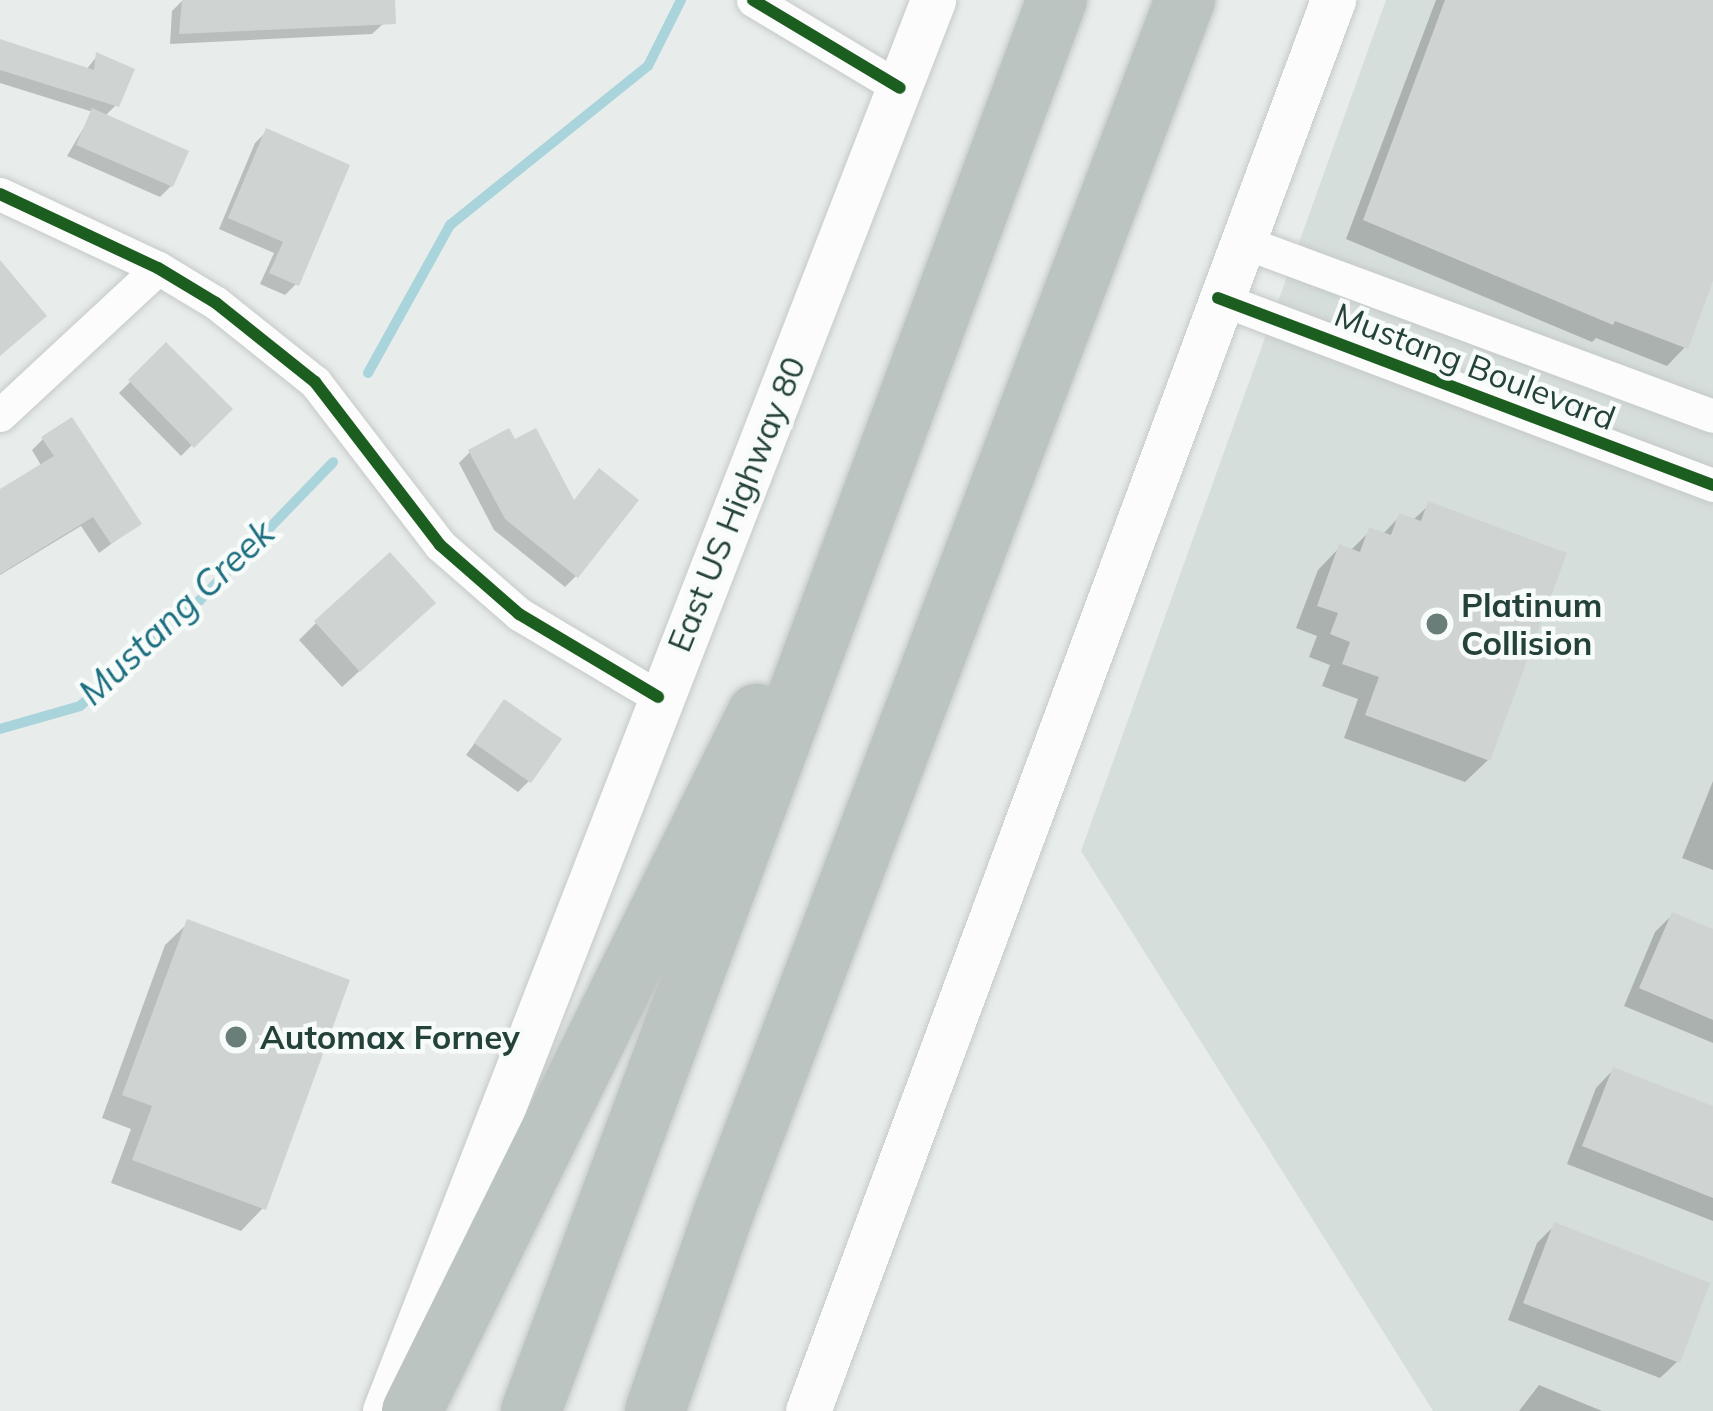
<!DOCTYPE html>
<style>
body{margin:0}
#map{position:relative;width:1713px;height:1411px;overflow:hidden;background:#e8edeb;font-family:Mulish,sans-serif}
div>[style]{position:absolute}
.built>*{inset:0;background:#d6dedb}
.shadow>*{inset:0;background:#0003}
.stream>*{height:10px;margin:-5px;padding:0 5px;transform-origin:5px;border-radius:5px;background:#a9d4db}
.building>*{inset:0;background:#cfd4d2}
.roads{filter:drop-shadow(0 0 3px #c5cac8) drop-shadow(0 0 3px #c5cac8)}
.street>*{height:33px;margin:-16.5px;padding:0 16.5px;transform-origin:16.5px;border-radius:16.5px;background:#fcfcfc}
.secondary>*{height:45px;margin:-22.5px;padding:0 22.5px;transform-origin:22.5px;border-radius:22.5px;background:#fcfcfc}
.highway>*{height:60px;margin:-30px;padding:0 30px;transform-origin:30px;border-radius:30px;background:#bcc4c2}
.cycleway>*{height:12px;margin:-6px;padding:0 6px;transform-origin:6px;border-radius:6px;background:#1b5e20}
.dots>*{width:33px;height:33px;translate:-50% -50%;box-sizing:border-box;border:6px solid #f7fbf9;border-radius:50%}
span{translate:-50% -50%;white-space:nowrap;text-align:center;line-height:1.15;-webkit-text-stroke:9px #f7fbf9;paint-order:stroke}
.street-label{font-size:33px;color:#24423a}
.poi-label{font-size:33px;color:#24423a;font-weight:700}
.left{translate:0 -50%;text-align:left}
.water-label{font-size:36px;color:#1c6f80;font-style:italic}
</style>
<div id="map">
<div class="built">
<i style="clip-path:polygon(1386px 0,1713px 0,1713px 1411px,1433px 1411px,1081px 851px)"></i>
</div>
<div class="shadow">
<i style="clip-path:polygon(183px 0,376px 0,383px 24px,372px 34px,170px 44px,172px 11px)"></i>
<i style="clip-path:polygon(1436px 0,1713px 0,1713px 273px,1685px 347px,1667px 366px,1596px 338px,1592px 342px,1346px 239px)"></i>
<i style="clip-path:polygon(0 42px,86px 70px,97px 56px,116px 105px,104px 117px,171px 186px,160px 197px,67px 156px,93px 112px,0 83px)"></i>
<i style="clip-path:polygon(266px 132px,296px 284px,285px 295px,260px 284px,274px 253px,219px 229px,255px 143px)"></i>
<i style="clip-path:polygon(166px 346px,228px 409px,181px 456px,119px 393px)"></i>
<i style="clip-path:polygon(43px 439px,138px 524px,99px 553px,81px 526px,0 575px,0 492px,42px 467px,32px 450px)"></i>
<i style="clip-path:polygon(470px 452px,576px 576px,565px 587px,494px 530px,459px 463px)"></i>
<i style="clip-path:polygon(1429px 505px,1488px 760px,1465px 782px,1344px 738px,1358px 699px,1322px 686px,1330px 665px,1309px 657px,1317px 636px,1296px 628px,1318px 570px,1340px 547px,1350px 551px,1370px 531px,1382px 535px,1400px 516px,1412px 521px)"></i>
<i style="clip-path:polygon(415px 620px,342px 687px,299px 640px,316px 623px)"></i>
<i style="clip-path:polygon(504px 703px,529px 781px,518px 792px,466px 755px)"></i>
<i style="clip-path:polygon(1713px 781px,1713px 870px,1682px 858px)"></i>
<i style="clip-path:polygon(1672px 915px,1713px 932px,1713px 1043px,1624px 1006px,1655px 932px)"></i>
<i style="clip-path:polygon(188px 923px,263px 1208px,241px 1231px,111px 1183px,131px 1129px,102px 1118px,165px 945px)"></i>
<i style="clip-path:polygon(1613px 1070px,1713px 1109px,1713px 1221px,1567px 1164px,1596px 1088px)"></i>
<i style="clip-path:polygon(1554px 1226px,1678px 1361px,1660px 1378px,1508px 1320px,1537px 1243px)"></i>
<i style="clip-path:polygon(1539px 1385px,1602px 1411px,1519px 1411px)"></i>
</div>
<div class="stream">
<i style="left:368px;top:373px;width:169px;rotate:-61deg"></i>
<i style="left:450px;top:225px;width:254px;rotate:-38.8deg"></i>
<i style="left:648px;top:66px;width:74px;rotate:-63.4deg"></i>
<i style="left:0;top:729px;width:83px;rotate:-16deg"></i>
<i style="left:80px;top:706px;width:159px;rotate:-41.4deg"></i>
<i style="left:199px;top:601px;width:193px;rotate:-46deg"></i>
</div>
<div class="building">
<i style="clip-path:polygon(182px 0,395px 0,396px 24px,179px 34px)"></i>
<i style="clip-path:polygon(1445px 0,1713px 0,1713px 281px,1688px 349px,1615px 321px,1613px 325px,1363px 220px)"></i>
<i style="clip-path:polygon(0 39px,94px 70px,96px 52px,135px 69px,119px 107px,0 70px)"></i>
<i style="clip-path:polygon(92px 108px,189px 151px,173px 187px,76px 145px)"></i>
<i style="clip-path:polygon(266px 128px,350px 165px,299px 286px,269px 273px,283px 242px,228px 218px)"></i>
<i style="clip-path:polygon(0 260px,47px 316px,0 356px)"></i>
<i style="clip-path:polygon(166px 342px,233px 409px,194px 448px,128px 380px)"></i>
<i style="clip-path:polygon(72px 417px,142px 524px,111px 544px,93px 517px,0 574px,0 489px,54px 456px,41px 437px)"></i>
<i style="clip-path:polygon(509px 428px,515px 439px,536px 428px,574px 500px,599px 468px,639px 500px,578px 578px,505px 519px,468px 450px)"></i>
<i style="clip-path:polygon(1428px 501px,1567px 553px,1490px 761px,1365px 715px,1379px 677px,1342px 664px,1350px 642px,1330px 634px,1338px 613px,1317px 606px,1339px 544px,1360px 552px,1369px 527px,1391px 535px,1399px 513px,1421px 521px)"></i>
<i style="clip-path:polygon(390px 552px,436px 603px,360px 672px,314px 621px)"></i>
<i style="clip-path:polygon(504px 699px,562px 739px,531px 783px,474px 743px)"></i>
<i style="clip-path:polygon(1672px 912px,1713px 929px,1713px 1020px,1639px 988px)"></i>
<i style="clip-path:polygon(187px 919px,350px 980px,266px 1210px,132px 1160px,152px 1106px,122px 1095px)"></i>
<i style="clip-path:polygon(1613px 1067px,1713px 1106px,1713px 1198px,1582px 1146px)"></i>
<i style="clip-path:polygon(1554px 1222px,1710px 1283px,1680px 1363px,1523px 1303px)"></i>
</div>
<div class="roads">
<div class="street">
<i style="left:753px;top:0;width:171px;rotate:30.9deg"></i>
<i style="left:0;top:194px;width:174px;rotate:25.1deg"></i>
<i style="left:158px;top:268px;width:68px;rotate:31.1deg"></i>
<i style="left:216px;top:303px;width:127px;rotate:38.6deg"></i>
<i style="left:315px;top:382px;width:205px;rotate:52.5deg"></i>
<i style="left:440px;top:545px;width:105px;rotate:41.1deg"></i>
<i style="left:519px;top:614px;width:162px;rotate:30.8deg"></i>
<i style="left:1241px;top:241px;width:503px;rotate:20.34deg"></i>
<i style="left:1218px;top:298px;width:529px;rotate:20.7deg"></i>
<i style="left:0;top:415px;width:216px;rotate:-42.9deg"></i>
</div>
<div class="secondary">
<i style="left:385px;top:1411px;width:1514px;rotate:-68.77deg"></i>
<i style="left:808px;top:1411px;width:1506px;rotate:-69.59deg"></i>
</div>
<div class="highway">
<i style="left:412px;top:1411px;width:778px;rotate:-63.67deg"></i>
<i style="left:531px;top:1411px;width:1506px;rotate:-69.56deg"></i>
<i style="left:655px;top:1411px;width:205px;rotate:-70.9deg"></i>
<i style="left:722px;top:1217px;width:1302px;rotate:-69.17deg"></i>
</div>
</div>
<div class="cycleway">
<i style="left:753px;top:0;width:171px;rotate:30.9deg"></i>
<i style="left:0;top:194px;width:174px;rotate:25.1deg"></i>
<i style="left:158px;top:268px;width:68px;rotate:31.1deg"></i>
<i style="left:216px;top:303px;width:127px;rotate:38.6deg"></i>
<i style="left:315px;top:382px;width:205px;rotate:52.5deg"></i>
<i style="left:440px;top:545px;width:105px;rotate:41.1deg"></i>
<i style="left:519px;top:614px;width:162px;rotate:30.8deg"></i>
<i style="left:1218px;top:298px;width:529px;rotate:20.7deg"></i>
</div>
<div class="dots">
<i style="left:1437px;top:624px;background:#697e78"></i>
<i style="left:236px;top:1037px;background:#697e78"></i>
</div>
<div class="street-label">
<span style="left:1475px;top:366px;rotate:21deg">Mustang Boulevard</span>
<span style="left:736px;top:504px;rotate:-68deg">East US Highway 80</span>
</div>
<div class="poi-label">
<span class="left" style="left:1461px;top:624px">Platinum<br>Collision</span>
<span class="left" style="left:260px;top:1037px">Automax Forney</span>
</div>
<div class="water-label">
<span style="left:176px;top:612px;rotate:-43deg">Mustang Creek</span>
</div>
</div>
